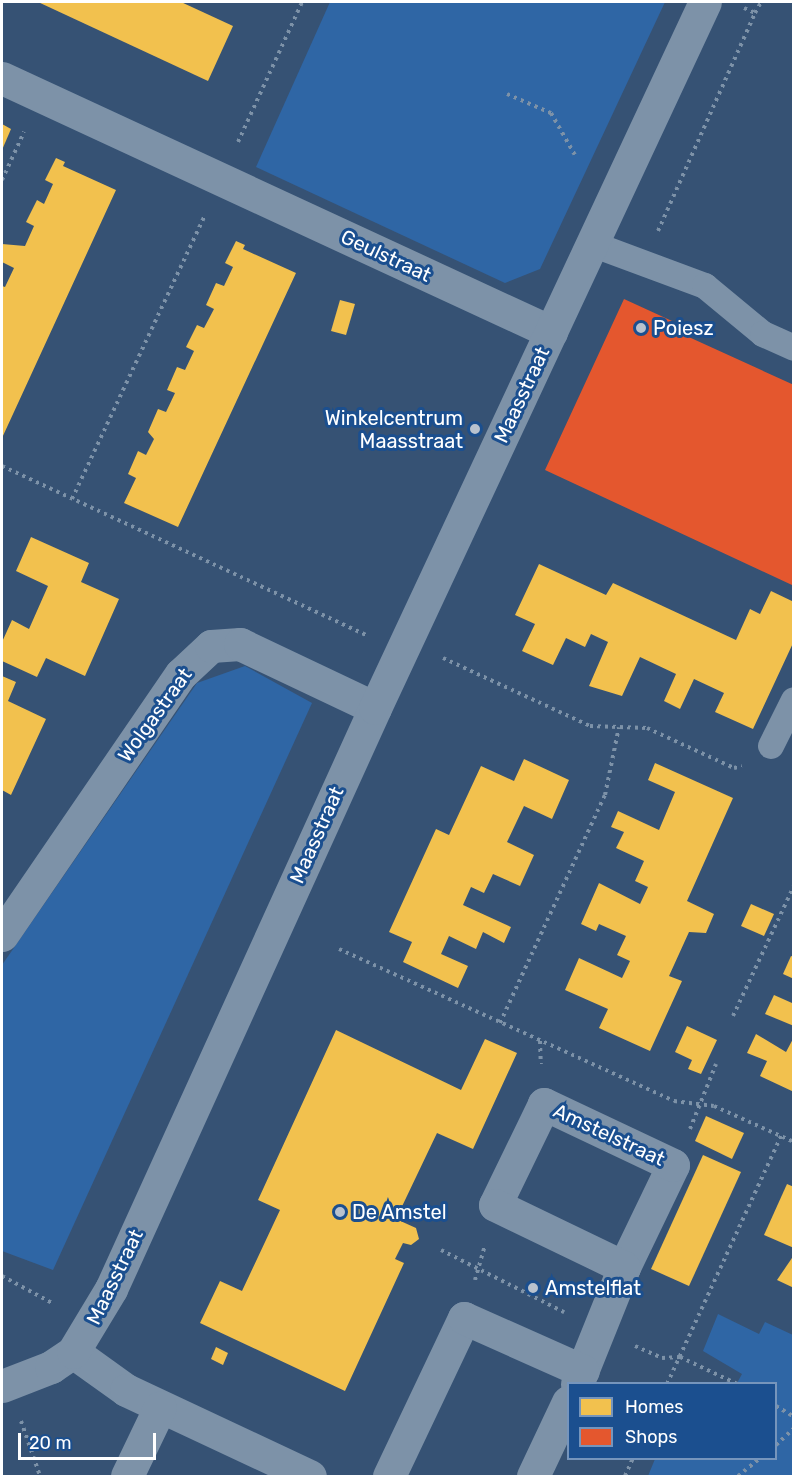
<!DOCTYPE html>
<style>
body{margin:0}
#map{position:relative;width:795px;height:1478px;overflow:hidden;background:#365274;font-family:Rubik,sans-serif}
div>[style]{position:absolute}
.green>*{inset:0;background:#2f66a5}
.homes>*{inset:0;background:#f2c14e}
.shops>*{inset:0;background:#e4572e}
.path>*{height:4px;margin-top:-2px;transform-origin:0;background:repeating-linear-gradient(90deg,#7d92a8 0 3px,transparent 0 7.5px)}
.lane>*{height:26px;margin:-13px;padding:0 13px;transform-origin:13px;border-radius:13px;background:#7d92a8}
.street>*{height:33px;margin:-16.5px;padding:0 16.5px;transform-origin:16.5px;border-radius:16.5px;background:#7d92a8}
.dots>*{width:16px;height:16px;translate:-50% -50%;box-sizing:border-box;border:3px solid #1b4f8f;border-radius:50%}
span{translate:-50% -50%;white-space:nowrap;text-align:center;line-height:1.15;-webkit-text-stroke:6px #1b4f8f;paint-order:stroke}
.street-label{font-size:20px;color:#fff}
.poi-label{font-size:20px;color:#fff}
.left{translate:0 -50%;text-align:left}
.right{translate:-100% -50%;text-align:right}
.frame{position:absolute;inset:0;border:3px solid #fff;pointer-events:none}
.legend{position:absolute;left:567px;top:1382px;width:210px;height:78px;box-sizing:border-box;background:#1b4f8f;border:2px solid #7695bc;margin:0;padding:8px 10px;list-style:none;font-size:18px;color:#fff}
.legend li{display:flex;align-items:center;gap:12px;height:30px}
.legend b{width:30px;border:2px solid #7695bc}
.scale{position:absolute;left:18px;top:1433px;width:138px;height:27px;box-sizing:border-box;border:3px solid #fff;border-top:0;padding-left:8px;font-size:18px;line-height:21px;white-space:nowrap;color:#fff;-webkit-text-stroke:4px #1b4f8f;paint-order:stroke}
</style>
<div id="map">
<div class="green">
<i style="clip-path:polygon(330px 2px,665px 2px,540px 269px,505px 283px,256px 167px)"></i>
<i style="clip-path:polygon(245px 666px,312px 703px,53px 1270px,2px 1251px,2px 965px,197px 683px)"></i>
<i style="clip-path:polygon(718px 1314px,759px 1334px,765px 1322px,793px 1335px,793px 1476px,648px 1476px,655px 1459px,776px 1458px,776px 1384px,737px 1383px,742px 1374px,703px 1351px)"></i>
</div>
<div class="homes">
<i style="clip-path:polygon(38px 2px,181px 2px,233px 26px,208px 81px)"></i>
<i style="clip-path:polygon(2px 124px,11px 129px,2px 150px)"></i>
<i style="clip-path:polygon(56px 158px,65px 162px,63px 166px,116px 190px,2px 438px,2px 286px,5px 287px,14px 268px,2px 262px,2px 244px,25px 246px,34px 226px,26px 222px,37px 200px,44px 204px,53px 184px,45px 180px)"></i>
<i style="clip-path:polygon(236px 241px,245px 245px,243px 249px,296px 273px,178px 527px,124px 503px,136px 478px,128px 474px,138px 451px,146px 455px,154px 439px,148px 432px,158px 409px,166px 412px,175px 393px,167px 390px,177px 367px,185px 370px,194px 351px,186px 347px,197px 325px,204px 328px,214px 309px,206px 305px,216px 283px,224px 286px,233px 267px,225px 263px)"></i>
<i style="clip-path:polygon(340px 300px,355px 304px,346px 335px,331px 331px)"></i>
<i style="clip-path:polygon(31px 537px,89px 563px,81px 582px,119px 599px,85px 676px,46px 658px,37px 677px,2px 661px,2px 642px,12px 620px,29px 629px,48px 586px,16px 571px)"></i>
<i style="clip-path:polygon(539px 564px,606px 595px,613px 583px,736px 640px,750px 609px,760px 614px,771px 591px,794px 602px,794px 641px,753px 729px,715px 712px,724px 693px,694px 679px,680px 709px,664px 701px,676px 674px,640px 657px,622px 696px,589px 686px,608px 642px,591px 634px,585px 647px,566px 638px,553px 665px,522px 651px,535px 624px,515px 615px)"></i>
<i style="clip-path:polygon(2px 676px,16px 682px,8px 701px,46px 719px,11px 795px,2px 790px)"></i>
<i style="clip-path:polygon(524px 759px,569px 780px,552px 819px,524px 806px,507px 842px,534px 855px,520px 886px,493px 874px,484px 893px,471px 887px,463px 905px,511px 927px,504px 943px,483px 932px,476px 949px,449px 936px,441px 954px,468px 966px,458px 988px,403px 962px,412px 942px,389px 932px,436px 829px,449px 835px,481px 766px,514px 781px)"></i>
<i style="clip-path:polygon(655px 763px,733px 798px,687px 901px,714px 914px,706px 933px,689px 932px,669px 976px,682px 981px,650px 1051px,599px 1028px,608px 1009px,565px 990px,579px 958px,622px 978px,630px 961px,617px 955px,626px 936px,599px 924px,596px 931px,581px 924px,599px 883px,640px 904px,648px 887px,635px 881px,644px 861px,616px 848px,624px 832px,611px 827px,618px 811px,659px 830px,675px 792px,648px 780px)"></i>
<i style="clip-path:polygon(751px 904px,774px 914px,764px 936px,741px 926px)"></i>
<i style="clip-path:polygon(791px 956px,794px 957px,794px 979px,783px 974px)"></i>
<i style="clip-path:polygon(774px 995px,792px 1003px,794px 1026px,765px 1014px)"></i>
<i style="clip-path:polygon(687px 1026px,717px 1040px,701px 1074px,688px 1069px,692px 1060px,675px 1052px)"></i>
<i style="clip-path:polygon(336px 1030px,461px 1090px,485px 1039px,517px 1053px,473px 1149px,437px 1133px,396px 1219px,416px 1228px,419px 1239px,411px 1245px,403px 1243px,395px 1259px,404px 1263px,345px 1391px,200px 1323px,220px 1281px,242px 1291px,280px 1210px,258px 1200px)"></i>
<i style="clip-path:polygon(756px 1034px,786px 1052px,794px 1037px,794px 1092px,760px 1076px,767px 1061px,747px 1053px)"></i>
<i style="clip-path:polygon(706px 1116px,744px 1133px,732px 1159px,695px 1141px)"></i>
<i style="clip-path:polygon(703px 1155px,741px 1172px,689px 1286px,651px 1269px)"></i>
<i style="clip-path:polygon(787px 1184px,794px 1187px,794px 1248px,764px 1235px)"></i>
<i style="clip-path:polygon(794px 1255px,794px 1288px,777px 1280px)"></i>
<i style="clip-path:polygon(216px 1347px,228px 1353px,223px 1365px,211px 1359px)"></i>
</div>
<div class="shops">
<i style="clip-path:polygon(624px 299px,672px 321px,669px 328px,794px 385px,792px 585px,545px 470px)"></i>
</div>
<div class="path">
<i style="left:744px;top:8px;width:12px;rotate:24deg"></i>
<i style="left:755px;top:13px;width:13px;rotate:-61deg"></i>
<i style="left:507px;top:94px;width:48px;rotate:23.4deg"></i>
<i style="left:551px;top:113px;width:48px;rotate:60.3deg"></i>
<i style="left:238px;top:142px;width:154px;rotate:-65.4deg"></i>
<i style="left:2px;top:180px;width:53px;rotate:-65.4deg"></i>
<i style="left:658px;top:231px;width:239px;rotate:-66deg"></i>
<i style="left:2px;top:466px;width:401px;rotate:24.9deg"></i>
<i style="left:72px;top:499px;width:311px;rotate:-64.9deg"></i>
<i style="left:443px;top:658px;width:162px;rotate:24.8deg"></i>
<i style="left:590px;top:726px;width:57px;rotate:2deg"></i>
<i style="left:647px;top:728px;width:96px;rotate:24.7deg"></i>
<i style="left:734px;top:768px;width:8px;rotate:-14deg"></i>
<i style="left:339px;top:949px;width:368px;rotate:24.4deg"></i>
<i style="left:674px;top:1101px;width:40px;rotate:7.1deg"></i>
<i style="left:714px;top:1106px;width:88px;rotate:24.2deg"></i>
<i style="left:733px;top:1016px;width:144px;rotate:-64.9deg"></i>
<i style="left:500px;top:1023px;width:251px;rotate:-65.3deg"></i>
<i style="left:605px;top:795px;width:69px;rotate:-78.4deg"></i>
<i style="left:540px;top:1041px;width:23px;rotate:88deg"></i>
<i style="left:690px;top:1129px;width:70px;rotate:-68.2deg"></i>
<i style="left:441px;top:1250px;width:138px;rotate:26.8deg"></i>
<i style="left:2px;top:1276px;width:59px;rotate:28.3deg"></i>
<i style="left:475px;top:1280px;width:37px;rotate:-74deg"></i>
<i style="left:635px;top:1346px;width:30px;rotate:24deg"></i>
<i style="left:662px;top:1358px;width:18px;rotate:-3deg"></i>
<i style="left:680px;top:1357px;width:63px;rotate:25.3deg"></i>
<i style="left:667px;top:1384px;width:273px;rotate:-65.3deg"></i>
<i style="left:776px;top:1406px;width:21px;rotate:31deg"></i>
<i style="left:21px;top:1421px;width:58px;rotate:70.9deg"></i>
<i style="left:776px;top:1445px;width:25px;rotate:-43deg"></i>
<i style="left:625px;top:1476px;width:20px;rotate:-66deg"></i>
<i style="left:738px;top:1476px;width:28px;rotate:-39deg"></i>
</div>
<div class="lane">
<i style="left:592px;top:244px;width:121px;rotate:20.4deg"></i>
<i style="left:705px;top:286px;width:75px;rotate:39.6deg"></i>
<i style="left:763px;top:334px;width:34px;rotate:24deg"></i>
<i style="left:771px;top:746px;width:51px;rotate:-63.4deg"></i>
</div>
<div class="street">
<i style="left:2px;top:78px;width:605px;rotate:24.83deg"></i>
<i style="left:2px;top:935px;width:316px;rotate:-55.6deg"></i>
<i style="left:181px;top:674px;width:41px;rotate:-43deg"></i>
<i style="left:211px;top:646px;width:29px;rotate:-4deg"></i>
<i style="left:240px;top:644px;width:149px;rotate:25.4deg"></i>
<i style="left:73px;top:1352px;width:65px;rotate:35.6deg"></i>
<i style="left:126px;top:1390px;width:203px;rotate:25.1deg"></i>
<i style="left:577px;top:1384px;width:126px;rotate:-68.1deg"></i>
<i style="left:624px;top:1267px;width:113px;rotate:-64.3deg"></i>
<i style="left:673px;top:1165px;width:143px;rotate:-154.7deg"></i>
<i style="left:544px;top:1104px;width:112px;rotate:115.9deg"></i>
<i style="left:495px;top:1205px;width:143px;rotate:25.7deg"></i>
<i style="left:2px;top:1386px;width:53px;rotate:-21.2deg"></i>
<i style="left:51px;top:1367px;width:27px;rotate:-34deg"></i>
<i style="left:73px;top:1352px;width:74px;rotate:-58.9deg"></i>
<i style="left:111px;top:1289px;width:638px;rotate:-65.56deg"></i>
<i style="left:375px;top:708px;width:779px;rotate:-64.95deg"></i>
<i style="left:127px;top:1476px;width:76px;rotate:-64.4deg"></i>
<i style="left:389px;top:1476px;width:175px;rotate:-64.6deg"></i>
<i style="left:464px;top:1318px;width:130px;rotate:24deg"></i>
<i style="left:533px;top:1476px;width:82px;rotate:-64.7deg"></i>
</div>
<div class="dots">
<i style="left:641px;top:328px;background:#b9c2ce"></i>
<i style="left:475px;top:429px;background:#b9c2ce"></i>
<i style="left:340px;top:1212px;background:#b9c2ce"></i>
<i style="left:533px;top:1288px;background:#b9c2ce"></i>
</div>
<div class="street-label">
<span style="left:386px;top:256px;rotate:25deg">Geulstraat</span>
<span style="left:522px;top:395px;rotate:-65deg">Maasstraat</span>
<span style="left:155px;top:715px;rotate:-54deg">Wolgastraat</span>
<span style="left:317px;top:835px;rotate:-66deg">Maasstraat</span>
<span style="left:609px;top:1135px;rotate:25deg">Amstelstraat</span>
<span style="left:115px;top:1277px;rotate:-64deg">Maasstraat</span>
</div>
<div class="poi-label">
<span class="left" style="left:653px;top:328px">Poiesz</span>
<span class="right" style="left:463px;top:430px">Winkelcentrum<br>Maasstraat</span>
<span class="left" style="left:352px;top:1212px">De Amstel</span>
<span class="left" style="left:545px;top:1288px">Amstelflat</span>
</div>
<div class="frame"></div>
<ul class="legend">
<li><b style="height:16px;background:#f2c14e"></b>Homes</li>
<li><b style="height:16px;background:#e4572e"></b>Shops</li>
</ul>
<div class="scale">20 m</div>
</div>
